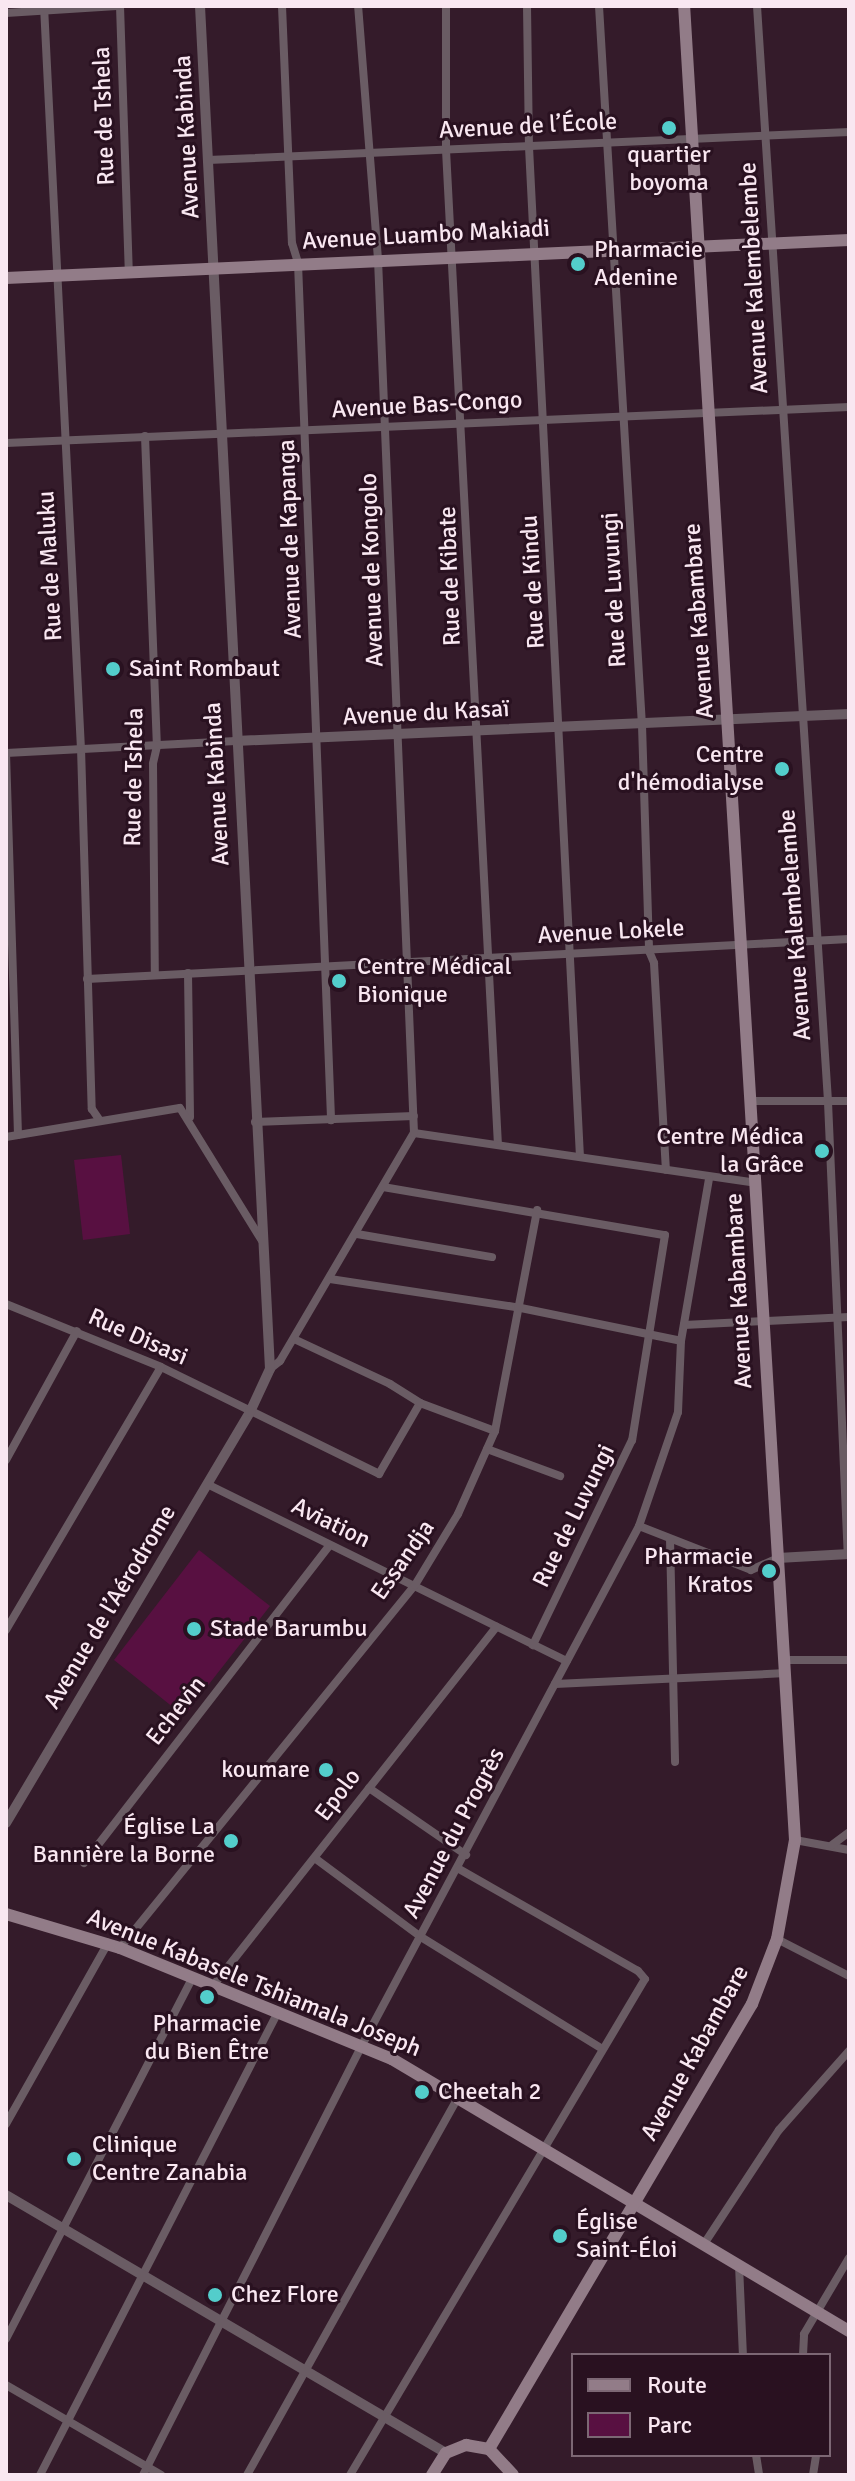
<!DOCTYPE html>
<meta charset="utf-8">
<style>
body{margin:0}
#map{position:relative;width:855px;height:2481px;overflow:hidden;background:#341b2a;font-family:Signika,sans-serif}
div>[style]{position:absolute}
.green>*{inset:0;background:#581041}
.minor>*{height:8px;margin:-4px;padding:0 4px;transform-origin:4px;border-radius:4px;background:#6a5c64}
.tertiary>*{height:10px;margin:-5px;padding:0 5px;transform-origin:5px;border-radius:5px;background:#6a5c64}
.secondary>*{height:12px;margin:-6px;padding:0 6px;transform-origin:6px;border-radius:6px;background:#927c88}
.dots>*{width:22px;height:22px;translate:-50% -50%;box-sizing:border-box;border:4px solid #291120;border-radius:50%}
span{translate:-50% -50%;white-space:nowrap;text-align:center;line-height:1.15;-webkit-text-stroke:6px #291120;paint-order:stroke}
.street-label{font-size:24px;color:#f9e7f1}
.poi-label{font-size:24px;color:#f9e7f1}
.left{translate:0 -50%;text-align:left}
.right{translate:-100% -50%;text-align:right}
.frame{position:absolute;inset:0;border:8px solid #f9e7f1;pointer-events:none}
.legend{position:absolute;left:571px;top:2353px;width:260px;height:104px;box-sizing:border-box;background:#291120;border:2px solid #7c6774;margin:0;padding:10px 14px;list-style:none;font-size:24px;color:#f9e7f1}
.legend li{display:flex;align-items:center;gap:16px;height:40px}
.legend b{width:40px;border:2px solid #7c6774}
</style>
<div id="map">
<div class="green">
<i style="clip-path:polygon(121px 1155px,130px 1234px,83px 1240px,74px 1160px)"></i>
<i style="clip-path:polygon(199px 1550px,270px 1606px,184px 1716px,114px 1660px)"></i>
</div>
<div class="minor">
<i style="left:44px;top:6px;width:743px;rotate:87.15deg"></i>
<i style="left:81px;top:748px;width:361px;rotate:88.3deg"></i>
<i style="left:92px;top:1109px;width:14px;rotate:56deg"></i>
<i style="left:120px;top:6px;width:266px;rotate:88.1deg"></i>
<i style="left:282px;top:6px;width:237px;rotate:87.6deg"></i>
<i style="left:292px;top:243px;width:21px;rotate:73deg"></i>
<i style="left:298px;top:263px;width:858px;rotate:87.79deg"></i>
<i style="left:446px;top:6px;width:144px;rotate:90deg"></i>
<i style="left:446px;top:150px;width:996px;rotate:87.01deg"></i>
<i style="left:527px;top:6px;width:141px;rotate:89.2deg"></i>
<i style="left:529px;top:147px;width:1010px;rotate:87.11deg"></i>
<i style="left:599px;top:6px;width:720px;rotate:86.58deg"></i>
<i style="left:642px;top:725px;width:226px;rotate:88.2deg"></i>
<i style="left:649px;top:951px;width:13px;rotate:67deg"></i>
<i style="left:654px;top:963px;width:207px;rotate:86.7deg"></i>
<i style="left:757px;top:6px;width:1098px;rotate:86.29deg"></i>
<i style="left:828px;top:1102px;width:452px;rotate:87.5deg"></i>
<i style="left:6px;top:13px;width:111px;rotate:-3.6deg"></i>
<i style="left:208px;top:160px;width:642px;rotate:-2.5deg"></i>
<i style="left:145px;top:436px;width:310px;rotate:87.8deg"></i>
<i style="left:157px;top:746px;width:18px;rotate:103deg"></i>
<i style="left:153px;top:764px;width:210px;rotate:89.5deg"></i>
<i style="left:6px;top:443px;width:844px;rotate:-2.45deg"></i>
<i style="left:6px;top:753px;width:382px;rotate:88.2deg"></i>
<i style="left:6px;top:753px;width:230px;rotate:-3deg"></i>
<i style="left:188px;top:973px;width:144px;rotate:89.2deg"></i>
<i style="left:87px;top:979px;width:763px;rotate:-3deg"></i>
<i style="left:750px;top:1101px;width:99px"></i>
<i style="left:255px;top:1122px;width:159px;rotate:-2.2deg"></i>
<i style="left:414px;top:1133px;width:345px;rotate:8.3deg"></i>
<i style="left:6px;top:1137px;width:176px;rotate:-9.5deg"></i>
<i style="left:180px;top:1108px;width:156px;rotate:58.3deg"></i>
<i style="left:383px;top:1187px;width:286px;rotate:9.7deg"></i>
<i style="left:665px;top:1235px;width:208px;rotate:99.1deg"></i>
<i style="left:632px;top:1440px;width:228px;rotate:115.8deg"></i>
<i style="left:357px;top:1234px;width:137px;rotate:9.7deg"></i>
<i style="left:330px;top:1279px;width:188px;rotate:8.6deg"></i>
<i style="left:516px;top:1307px;width:168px;rotate:11.6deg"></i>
<i style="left:6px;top:1304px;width:167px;rotate:22.1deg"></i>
<i style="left:161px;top:1367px;width:243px;rotate:26.1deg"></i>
<i style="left:379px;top:1474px;width:82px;rotate:-60deg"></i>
<i style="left:684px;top:1325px;width:165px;rotate:-2.8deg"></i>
<i style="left:294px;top:1339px;width:106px;rotate:25.1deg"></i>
<i style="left:390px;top:1384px;width:36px;rotate:32deg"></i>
<i style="left:420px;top:1403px;width:80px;rotate:20.5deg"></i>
<i style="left:270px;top:1369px;width:13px;rotate:-39deg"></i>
<i style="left:280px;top:1361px;width:264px;rotate:-59.6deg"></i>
<i style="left:414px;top:1133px;width:875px;rotate:-92.36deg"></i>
<i style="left:378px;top:259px;width:254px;rotate:-94.5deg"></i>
<i style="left:487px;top:1449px;width:78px;rotate:20.3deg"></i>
<i style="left:6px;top:1460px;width:147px;rotate:-61.2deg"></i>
<i style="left:207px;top:1484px;width:401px;rotate:26.2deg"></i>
<i style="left:639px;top:1526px;width:120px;rotate:21.4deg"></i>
<i style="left:751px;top:1570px;width:30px;rotate:-24deg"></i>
<i style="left:670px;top:1539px;width:223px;rotate:88.7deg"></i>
<i style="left:6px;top:1630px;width:305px;rotate:-59.5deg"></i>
<i style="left:786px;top:1660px;width:63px"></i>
<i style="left:555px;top:1684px;width:231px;rotate:-2.7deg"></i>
<i style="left:369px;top:1788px;width:118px;rotate:34.6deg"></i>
<i style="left:795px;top:1840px;width:55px;rotate:10.5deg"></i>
<i style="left:832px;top:1845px;width:21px;rotate:-37deg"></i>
<i style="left:316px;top:1859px;width:131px;rotate:36.6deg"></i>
<i style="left:421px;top:1937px;width:213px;rotate:31.7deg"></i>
<i style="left:84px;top:1863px;width:401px;rotate:-52.3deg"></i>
<i style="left:777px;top:1939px;width:81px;rotate:27.2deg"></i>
<i style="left:120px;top:1948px;width:468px;rotate:-50.9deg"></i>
<i style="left:415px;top:1585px;width:83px;rotate:-58.8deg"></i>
<i style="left:458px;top:1514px;width:91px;rotate:-66deg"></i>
<i style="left:495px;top:1431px;width:225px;rotate:-79.2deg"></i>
<i style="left:212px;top:1987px;width:459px;rotate:-51.7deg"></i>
<i style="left:6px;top:2124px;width:208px;rotate:-60.6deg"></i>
<i style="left:704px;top:2244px;width:136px;rotate:-56.7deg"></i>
<i style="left:779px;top:2130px;width:106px;rotate:-48.5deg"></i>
<i style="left:739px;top:2265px;width:90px;rotate:87.5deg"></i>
<i style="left:6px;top:2339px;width:405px;rotate:-62.7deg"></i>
<i style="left:803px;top:2355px;width:21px;rotate:-87deg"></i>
<i style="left:804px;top:2334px;width:88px;rotate:-59.4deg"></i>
<i style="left:6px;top:2385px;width:179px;rotate:30.1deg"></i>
<i style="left:756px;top:2455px;width:20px;rotate:81deg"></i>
<i style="left:40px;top:2475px;width:521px;rotate:-62.8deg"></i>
<i style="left:143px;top:2475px;width:483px;rotate:-63deg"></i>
<i style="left:362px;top:2045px;width:588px;rotate:-61.91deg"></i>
<i style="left:639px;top:1526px;width:120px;rotate:-71.1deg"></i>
<i style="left:678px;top:1412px;width:71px;rotate:-87.6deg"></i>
<i style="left:681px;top:1341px;width:164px;rotate:-80.2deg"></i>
<i style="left:247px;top:2475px;width:434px;rotate:-60.8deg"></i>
<i style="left:350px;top:2475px;width:577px;rotate:-59.26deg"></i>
<i style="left:645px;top:1979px;width:11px;rotate:-131deg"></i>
<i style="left:638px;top:1971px;width:206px;rotate:-150.3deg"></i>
<i style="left:813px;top:2475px;width:20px;rotate:-81deg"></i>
</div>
<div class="tertiary">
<i style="left:236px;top:741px;width:614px;rotate:-2.52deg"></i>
<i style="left:778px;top:1558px;width:71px;rotate:-3.2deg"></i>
<i style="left:6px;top:1823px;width:478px;rotate:-59.3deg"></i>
<i style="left:250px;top:1412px;width:47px;rotate:-65.1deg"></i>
<i style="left:270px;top:1369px;width:1365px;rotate:-92.94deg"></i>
<i style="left:6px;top:2195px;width:510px;rotate:30.39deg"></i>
</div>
<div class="secondary">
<i style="left:6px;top:278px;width:844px;rotate:-2.58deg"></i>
<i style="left:6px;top:1914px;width:119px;rotate:16.6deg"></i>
<i style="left:120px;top:1948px;width:294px;rotate:22.2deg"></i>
<i style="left:392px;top:2059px;width:532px;rotate:30.76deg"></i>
<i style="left:489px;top:2449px;width:517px;rotate:-59.42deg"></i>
<i style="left:752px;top:2004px;width:70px;rotate:-69deg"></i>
<i style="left:777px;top:1939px;width:101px;rotate:-79.7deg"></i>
<i style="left:795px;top:1840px;width:1837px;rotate:-93.46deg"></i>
<i style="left:432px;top:2475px;width:26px;rotate:-58deg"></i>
<i style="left:446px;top:2453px;width:22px;rotate:-22deg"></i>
<i style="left:466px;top:2445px;width:23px;rotate:10deg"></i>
<i style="left:489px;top:2449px;width:35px;rotate:47deg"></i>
</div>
<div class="dots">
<i style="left:669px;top:128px;background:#53cdcb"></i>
<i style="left:578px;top:264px;background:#53cdcb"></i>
<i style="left:113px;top:669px;background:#53cdcb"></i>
<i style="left:782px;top:769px;background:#53cdcb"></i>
<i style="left:339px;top:981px;background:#53cdcb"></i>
<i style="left:822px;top:1151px;background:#53cdcb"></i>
<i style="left:769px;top:1571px;background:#53cdcb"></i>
<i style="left:194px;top:1629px;background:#53cdcb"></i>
<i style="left:326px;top:1770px;background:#53cdcb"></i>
<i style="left:231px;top:1841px;background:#53cdcb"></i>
<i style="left:207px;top:1997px;background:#53cdcb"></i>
<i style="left:422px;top:2092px;background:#53cdcb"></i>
<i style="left:74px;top:2159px;background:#53cdcb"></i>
<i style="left:560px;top:2236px;background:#53cdcb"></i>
<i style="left:215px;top:2295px;background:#53cdcb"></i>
</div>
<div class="street-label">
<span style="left:104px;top:116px;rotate:-92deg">Rue de Tshela</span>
<span style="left:528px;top:126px;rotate:-3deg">Avenue de l’École</span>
<span style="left:187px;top:137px;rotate:-93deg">Avenue Kabinda</span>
<span style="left:426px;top:235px;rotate:-3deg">Avenue Luambo Makiadi</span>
<span style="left:754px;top:278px;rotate:-93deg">Avenue Kalembelembe</span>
<span style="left:427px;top:405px;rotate:-3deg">Avenue Bas-Congo</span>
<span style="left:290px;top:539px;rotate:-92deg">Avenue de Kapanga</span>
<span style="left:50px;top:566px;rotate:-93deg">Rue de Maluku</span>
<span style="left:372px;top:570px;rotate:-92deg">Avenue de Kongolo</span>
<span style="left:450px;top:576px;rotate:-92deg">Rue de Kibate</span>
<span style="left:533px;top:582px;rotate:-93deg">Rue de Kindu</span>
<span style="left:614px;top:590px;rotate:-93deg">Rue de Luvungi</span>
<span style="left:699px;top:621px;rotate:-94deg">Avenue Kabambare</span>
<span style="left:426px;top:713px;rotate:-3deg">Avenue du Kasaï</span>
<span style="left:134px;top:777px;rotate:-89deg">Rue de Tshela</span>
<span style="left:217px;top:784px;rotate:-93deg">Avenue Kabinda</span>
<span style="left:795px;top:925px;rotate:-94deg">Avenue Kalembelembe</span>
<span style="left:611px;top:932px;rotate:-3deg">Avenue Lokele</span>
<span style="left:739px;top:1291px;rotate:-93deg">Avenue Kabambare</span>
<span style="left:138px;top:1337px;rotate:24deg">Rue Disasi</span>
<span style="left:574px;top:1516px;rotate:-64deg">Rue de Luvungi</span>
<span style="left:331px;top:1523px;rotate:26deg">Aviation</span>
<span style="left:403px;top:1560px;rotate:-55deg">Essandja</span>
<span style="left:110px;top:1607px;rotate:-59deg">Avenue de l’Aérodrome</span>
<span style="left:176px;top:1711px;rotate:-52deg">Echevin</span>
<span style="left:338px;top:1795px;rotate:-53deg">Epolo</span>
<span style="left:454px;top:1833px;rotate:-62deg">Avenue du Progrès</span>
<span style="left:254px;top:1983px;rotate:22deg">Avenue Kabasele Tshiamala Joseph</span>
<span style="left:695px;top:2053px;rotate:-61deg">Avenue Kabambare</span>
</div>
<div class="poi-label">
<span style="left:669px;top:169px">quartier<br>boyoma</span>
<span class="left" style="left:594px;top:264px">Pharmacie<br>Adenine</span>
<span class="left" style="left:129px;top:669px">Saint Rombaut</span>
<span class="right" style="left:764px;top:769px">Centre<br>d'hémodialyse</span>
<span class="left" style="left:357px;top:981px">Centre Médical<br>Bionique</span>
<span class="right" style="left:804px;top:1151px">Centre Médica<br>la Grâce</span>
<span class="right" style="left:753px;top:1571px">Pharmacie<br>Kratos</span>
<span class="left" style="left:210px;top:1629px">Stade Barumbu</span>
<span class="right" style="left:310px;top:1770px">koumare</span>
<span class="right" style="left:215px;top:1841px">Église La<br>Bannière la Borne</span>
<span style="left:207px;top:2038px">Pharmacie<br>du Bien Être</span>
<span class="left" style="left:438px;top:2092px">Cheetah 2</span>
<span class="left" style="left:92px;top:2159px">Clinique<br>Centre Zanabia</span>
<span class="left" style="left:576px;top:2236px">Église<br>Saint-Éloi</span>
<span class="left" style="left:231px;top:2295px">Chez Flore</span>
</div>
<div class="frame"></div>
<ul class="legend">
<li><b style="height:10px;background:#927c88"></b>Route</li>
<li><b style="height:22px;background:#581041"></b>Parc</li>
</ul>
</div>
